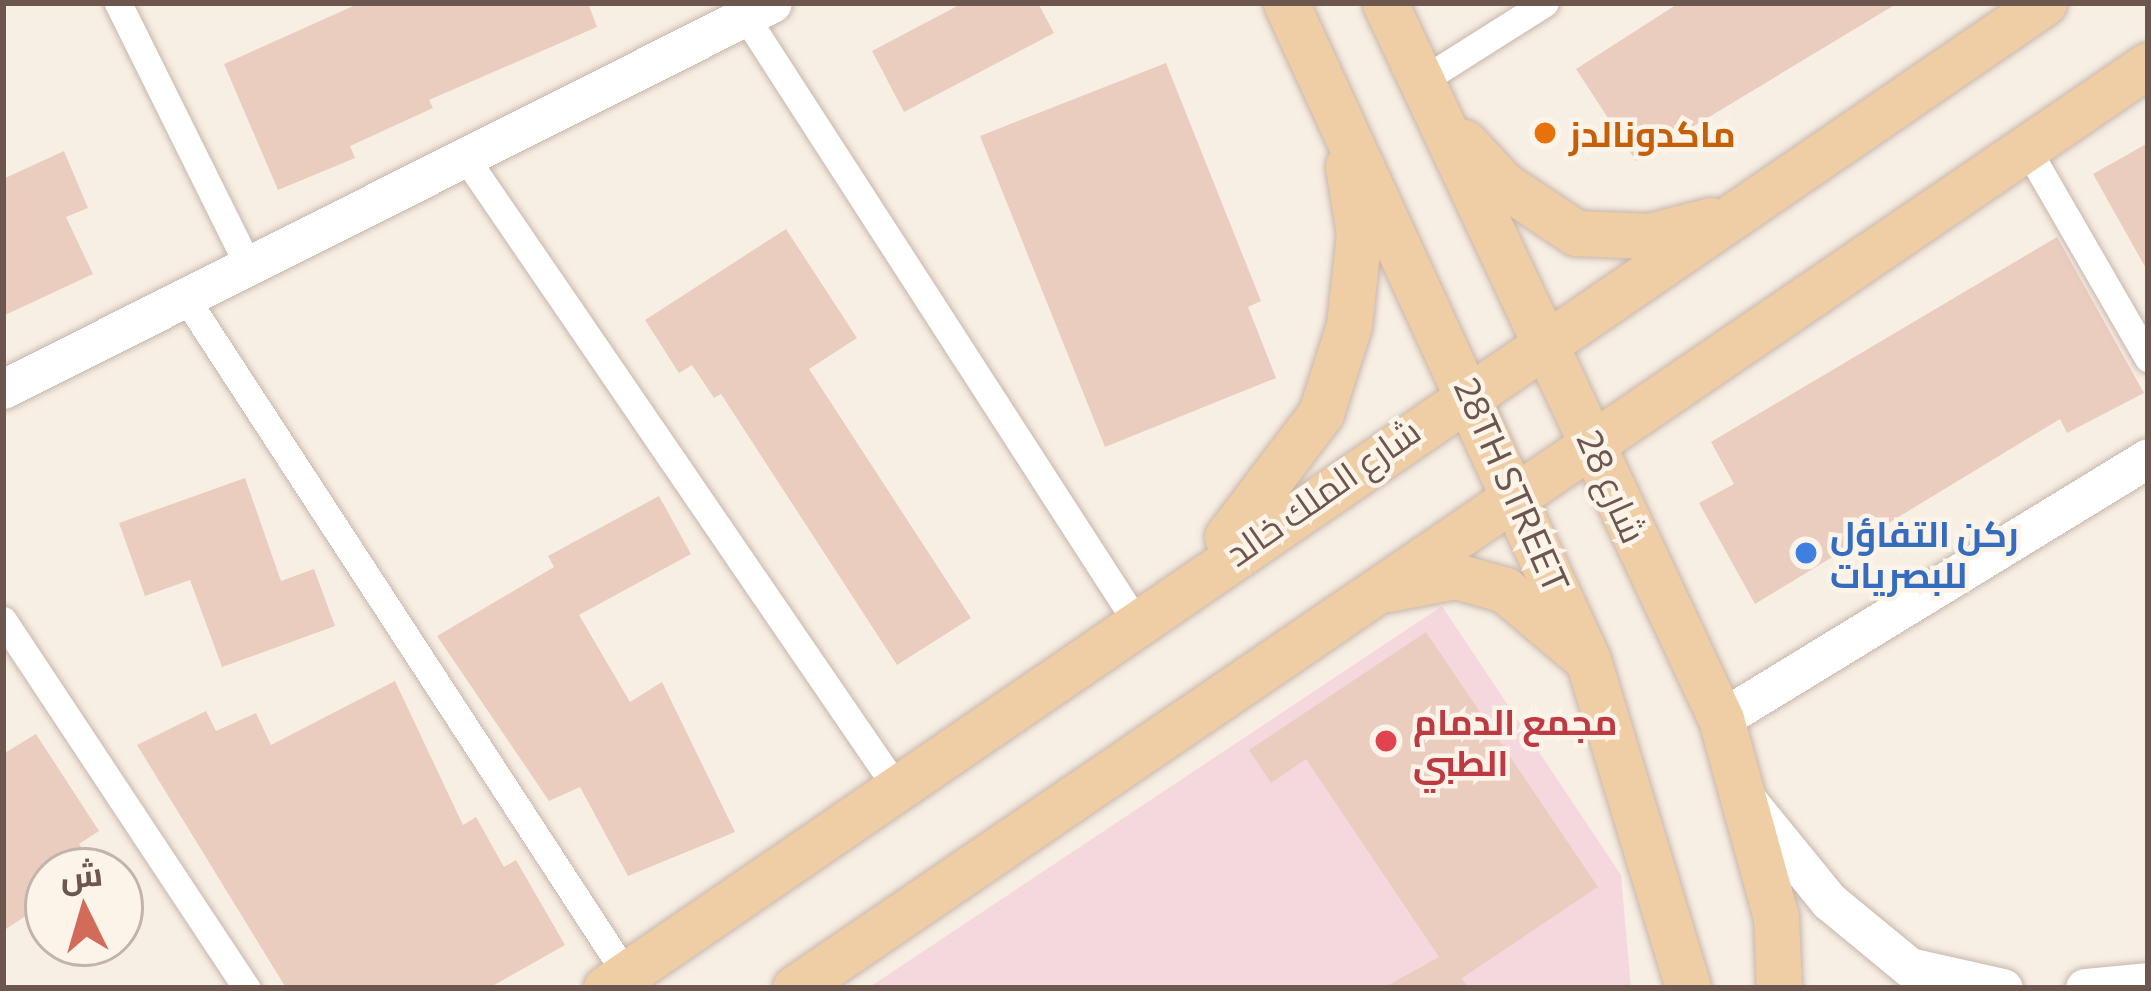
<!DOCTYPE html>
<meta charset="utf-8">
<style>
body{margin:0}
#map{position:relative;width:2151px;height:991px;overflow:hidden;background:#f8efe4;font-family:Commissioner,Cairo,sans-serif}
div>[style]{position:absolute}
.medical>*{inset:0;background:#f5d8de}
.building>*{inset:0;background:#eacdbf}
.roads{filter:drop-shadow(0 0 3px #c8b6ac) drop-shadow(0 0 3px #c8b6ac)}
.street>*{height:27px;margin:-13.5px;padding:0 13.5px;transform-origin:13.5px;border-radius:13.5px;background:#fff}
.secondary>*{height:39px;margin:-19.5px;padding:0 19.5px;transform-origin:19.5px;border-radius:19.5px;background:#fff}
.primary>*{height:45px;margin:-22.5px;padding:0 22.5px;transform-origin:22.5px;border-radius:22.5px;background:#efcea5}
.dots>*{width:33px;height:33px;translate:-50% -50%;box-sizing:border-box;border:6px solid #fcf3e9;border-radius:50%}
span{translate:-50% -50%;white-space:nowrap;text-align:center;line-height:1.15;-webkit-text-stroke:9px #fcf3e9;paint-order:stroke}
.food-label{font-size:36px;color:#c56008;font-weight:700}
.left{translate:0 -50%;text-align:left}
.street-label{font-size:36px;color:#6d564d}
.shop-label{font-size:36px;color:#366cbe;font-weight:700}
.health-label{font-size:36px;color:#be3a42;font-weight:700}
.frame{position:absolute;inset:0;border:6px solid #6d564d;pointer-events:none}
.north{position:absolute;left:24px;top:847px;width:120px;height:120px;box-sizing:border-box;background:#fcf3e9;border:3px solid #c3b4ab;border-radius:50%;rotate:355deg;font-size:33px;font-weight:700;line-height:48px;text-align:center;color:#6d564d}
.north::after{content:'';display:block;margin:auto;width:42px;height:54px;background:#d26b59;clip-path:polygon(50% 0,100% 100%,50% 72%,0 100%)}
</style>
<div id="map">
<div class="medical">
<i style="clip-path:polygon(1442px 606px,1621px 875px,1631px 988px,868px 988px)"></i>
</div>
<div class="building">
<i style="clip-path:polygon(360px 3px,588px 3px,597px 27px,429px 100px,433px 108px,350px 146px,355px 158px,278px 190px,224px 64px)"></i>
<i style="clip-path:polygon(963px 3px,1038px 3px,1054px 33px,904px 112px,872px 51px)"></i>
<i style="clip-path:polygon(1679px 3px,1898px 3px,1636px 161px,1576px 69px)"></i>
<i style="clip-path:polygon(1166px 63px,1261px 301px,1248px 307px,1276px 378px,1105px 447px,980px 136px)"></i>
<i style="clip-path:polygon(2148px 143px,2148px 272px,2093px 174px)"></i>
<i style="clip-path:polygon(64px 151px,88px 208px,66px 217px,93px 274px,3px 316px,3px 179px)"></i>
<i style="clip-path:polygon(786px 229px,857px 338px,809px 369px,971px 618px,897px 665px,721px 394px,714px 398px,692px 365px,679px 373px,645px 320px)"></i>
<i style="clip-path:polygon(2057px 237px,2144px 393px,2067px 433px,2060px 419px,1755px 604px,1699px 503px,1734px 484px,1711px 442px)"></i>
<i style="clip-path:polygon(245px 478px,281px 581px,314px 569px,335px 626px,222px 667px,190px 580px,145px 596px,119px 523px)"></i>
<i style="clip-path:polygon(659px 496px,691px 554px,579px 615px,630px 702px,662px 682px,735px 832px,628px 876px,580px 787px,549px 801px,437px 636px,554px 567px,548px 556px)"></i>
<i style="clip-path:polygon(1426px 632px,1598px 887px,1462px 978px,1468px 988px,1383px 988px,1439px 957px,1306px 759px,1271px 783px,1249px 750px)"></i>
<i style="clip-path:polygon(395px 681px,463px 825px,476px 817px,504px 867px,516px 860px,565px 945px,489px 988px,286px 988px,137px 745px,206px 711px,216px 731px,256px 713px,271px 745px)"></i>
<i style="clip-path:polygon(36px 734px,99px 831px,79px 844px,98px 871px,48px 871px,48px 901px,3px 931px,3px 754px)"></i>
</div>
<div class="roads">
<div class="street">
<i style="left:118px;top:3px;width:292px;rotate:63.6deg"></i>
<i style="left:745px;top:16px;width:719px;rotate:57.15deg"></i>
<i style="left:1423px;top:80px;width:144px;rotate:-32.3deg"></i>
<i style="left:2026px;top:147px;width:244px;rotate:60deg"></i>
<i style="left:465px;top:157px;width:763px;rotate:55.62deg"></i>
<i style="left:185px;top:297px;width:808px;rotate:56.92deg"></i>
<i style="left:3px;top:620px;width:442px;rotate:56.5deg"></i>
</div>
<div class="secondary">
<i style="left:3px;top:389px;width:860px;rotate:-26.65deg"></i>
<i style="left:1721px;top:719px;width:500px;rotate:-31.43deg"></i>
<i style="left:1749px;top:803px;width:127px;rotate:50.8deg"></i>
<i style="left:1829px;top:901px;width:104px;rotate:39.5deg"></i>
<i style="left:1909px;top:967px;width:96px;rotate:12.6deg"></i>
<i style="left:2085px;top:988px;width:63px;rotate:-5.4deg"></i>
</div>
<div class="primary">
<i style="left:1286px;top:3px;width:723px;rotate:65.31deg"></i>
<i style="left:1588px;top:660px;width:343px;rotate:73deg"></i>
<i style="left:1385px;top:3px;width:791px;rotate:64.86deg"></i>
<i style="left:1721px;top:719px;width:205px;rotate:74.5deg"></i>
<i style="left:1776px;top:917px;width:71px;rotate:87.6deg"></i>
<i style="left:1464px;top:142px;width:59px;rotate:47.1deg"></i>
<i style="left:1504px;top:185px;width:87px;rotate:33.7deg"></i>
<i style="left:1576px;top:233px;width:73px;rotate:2.4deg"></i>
<i style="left:1649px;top:236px;width:64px;rotate:-14.5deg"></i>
<i style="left:1227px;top:537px;width:156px;rotate:-52.8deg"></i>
<i style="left:1321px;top:413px;width:92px;rotate:-72.3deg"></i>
<i style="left:1349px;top:325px;width:92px;rotate:-83.7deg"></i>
<i style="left:1359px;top:234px;width:69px;rotate:-99.2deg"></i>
<i style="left:1389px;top:589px;width:68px;rotate:-11deg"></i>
<i style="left:1456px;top:576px;width:51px;rotate:15.9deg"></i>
<i style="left:1505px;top:590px;width:102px;rotate:40.2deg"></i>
<i style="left:606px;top:988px;width:1743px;rotate:-34.41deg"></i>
<i style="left:795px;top:988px;width:1638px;rotate:-34.3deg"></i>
</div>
</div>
<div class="dots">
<i style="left:1545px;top:133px;background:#e8710a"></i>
<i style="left:1806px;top:553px;background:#3f7fe0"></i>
<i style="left:1386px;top:741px;background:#e0444e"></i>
</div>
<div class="food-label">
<span class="left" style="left:1569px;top:133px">ماكدونالدز</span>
</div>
<div class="street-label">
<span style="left:1513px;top:485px;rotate:66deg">28TH STREET</span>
<span style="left:1613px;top:486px;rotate:66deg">شارع 28</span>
<span style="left:1322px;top:491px;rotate:-35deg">شارع الملك خالد</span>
</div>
<div class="shop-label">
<span class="left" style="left:1830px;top:553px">ركن التفاؤل<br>للبصريات</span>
</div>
<div class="health-label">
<span class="left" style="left:1413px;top:741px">مجمع الدمام<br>الطبي</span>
</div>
<div class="frame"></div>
<div class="north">ش</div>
</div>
